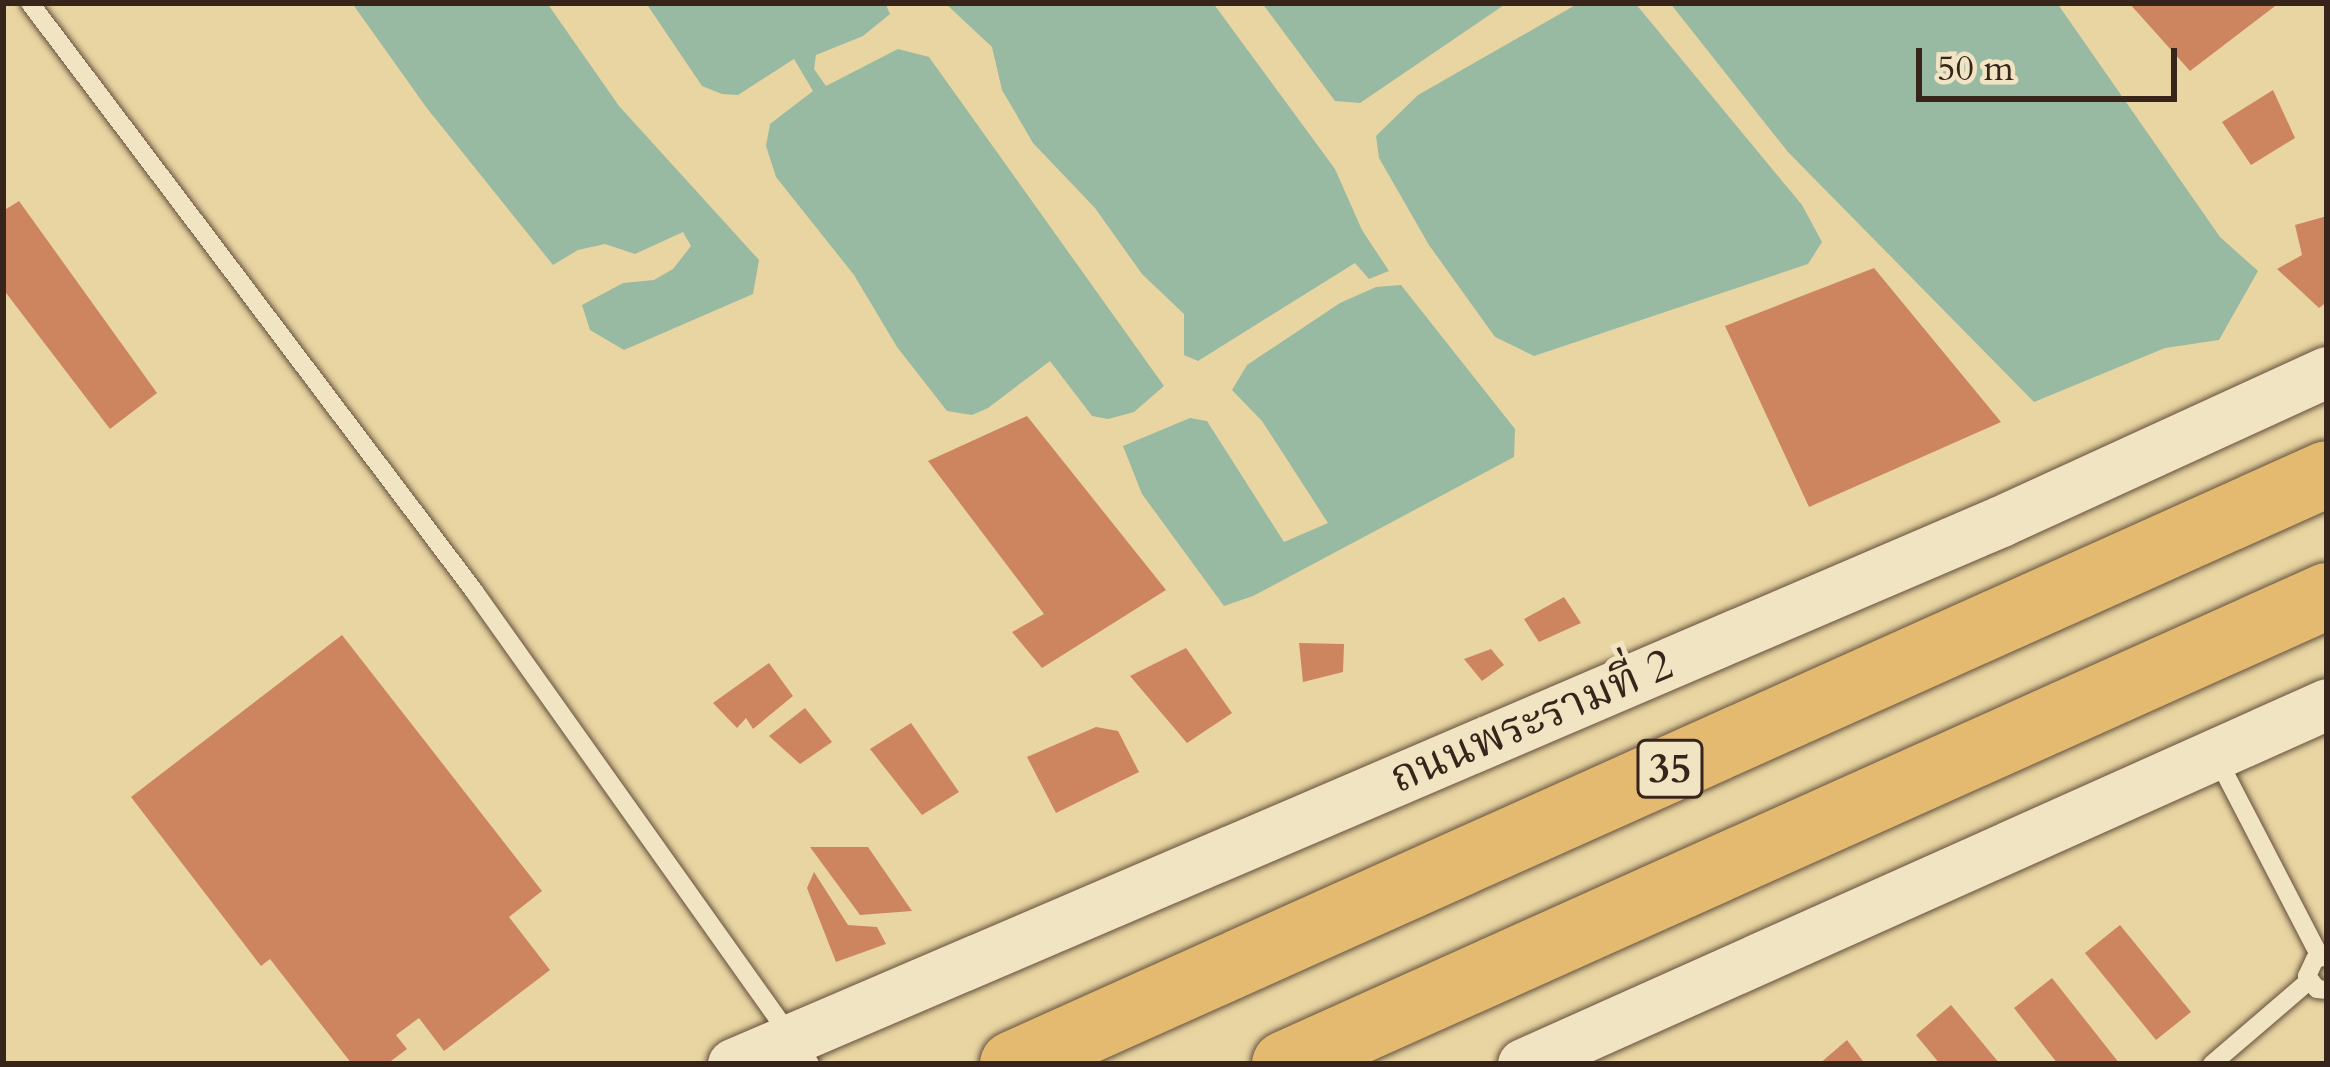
<!DOCTYPE html>
<meta charset="utf-8">
<style>
body{margin:0}
#map{position:relative;width:2330px;height:1067px;overflow:hidden;background:#e9d5a2;font-family:Cardo,"Noto Serif Thai",serif}
div>[style]{position:absolute}
.water>*{inset:0;background:#98b9a2}
.building>*{inset:0;background:#cc855f}
.roads{filter:drop-shadow(0 0 3px #64503c) drop-shadow(0 0 3px #64503c)}
.lane>*{height:18px;margin:-9px;padding:0 9px;transform-origin:9px;border-radius:9px;background:#f1e4c3}
.secondary>*{height:51px;margin:-25.5px;padding:0 25.5px;transform-origin:25.5px;border-radius:25.5px;background:#f1e4c3}
.highway>*{height:66px;margin:-33px;padding:0 33px;transform-origin:33px;border-radius:33px;background:#e4ba71}
span{translate:-50% -50%;white-space:nowrap;text-align:center;line-height:1.15;-webkit-text-stroke:10px #f1e4c3;paint-order:stroke}
.shield-label span{padding:3px 9px;background:#f1e4c3;border:3px solid;border-radius:9px;-webkit-text-stroke-width:0}
.shield-label{font-size:42px;color:#37241a;font-weight:700}
.street-label{font-size:45px;color:#37241a}
.frame{position:absolute;inset:0;border:6px solid #37241a;pointer-events:none}
.scale{position:absolute;left:1916px;top:48px;width:261px;height:54px;box-sizing:border-box;border:6px solid #37241a;border-top:0;padding-left:15px;font-size:36px;line-height:42px;white-space:nowrap;color:#37241a;-webkit-text-stroke:9px #f1e4c3;paint-order:stroke}
</style>
<div id="map">
<div class="water">
<i style="clip-path:polygon(352px 3px,547px 3px,619px 106px,759px 260px,753px 294px,624px 350px,590px 330px,582px 305px,623px 283px,654px 280px,673px 269px,691px 246px,683px 232px,635px 254px,605px 244px,578px 250px,553px 265px,426px 107px)"></i>
<i style="clip-path:polygon(646px 3px,885px 3px,890px 14px,863px 36px,816px 55px,814px 69px,826px 86px,898px 49px,929px 57px,1164px 386px,1134px 412px,1108px 419px,1092px 416px,1050px 361px,988px 408px,972px 415px,947px 411px,897px 347px,854px 275px,776px 177px,766px 146px,770px 124px,813px 91px,794px 59px,738px 95px,722px 94px,702px 86px)"></i>
<i style="clip-path:polygon(945px 3px,1213px 3px,1335px 169px,1362px 230px,1389px 271px,1369px 279px,1355px 263px,1198px 361px,1184px 355px,1184px 314px,1142px 274px,1095px 208px,1033px 143px,1002px 90px,992px 47px)"></i>
<i style="clip-path:polygon(1262px 3px,1507px 3px,1360px 103px,1335px 101px)"></i>
<i style="clip-path:polygon(1579px 3px,1635px 3px,1802px 205px,1822px 242px,1808px 264px,1534px 356px,1495px 337px,1429px 245px,1379px 158px,1376px 136px,1418px 95px)"></i>
<i style="clip-path:polygon(1670px 3px,2057px 3px,2220px 237px,2258px 271px,2219px 340px,2165px 348px,2034px 402px,1788px 152px)"></i>
<i style="clip-path:polygon(1401px 285px,1515px 429px,1514px 457px,1253px 596px,1224px 606px,1142px 494px,1123px 446px,1190px 418px,1207px 421px,1284px 542px,1328px 523px,1262px 421px,1232px 390px,1247px 365px,1340px 303px,1376px 287px)"></i>
</div>
<div class="building">
<i style="clip-path:polygon(2129px 3px,2279px 3px,2190px 71px)"></i>
<i style="clip-path:polygon(2273px 90px,2295px 138px,2251px 165px,2222px 122px)"></i>
<i style="clip-path:polygon(19px 201px,157px 393px,110px 429px,3px 289px,3px 211px)"></i>
<i style="clip-path:polygon(2327px 216px,2327px 302px,2319px 308px,2277px 269px,2302px 255px,2295px 225px)"></i>
<i style="clip-path:polygon(1874px 268px,2001px 422px,1809px 507px,1725px 326px)"></i>
<i style="clip-path:polygon(1027px 416px,1166px 590px,1042px 668px,1012px 632px,1044px 614px,928px 461px)"></i>
<i style="clip-path:polygon(1564px 597px,1581px 623px,1539px 642px,1524px 619px)"></i>
<i style="clip-path:polygon(342px 635px,542px 891px,509px 917px,550px 970px,444px 1051px,419px 1018px,396px 1035px,407px 1049px,387px 1064px,352px 1064px,270px 959px,261px 966px,131px 797px)"></i>
<i style="clip-path:polygon(1299px 643px,1344px 644px,1343px 672px,1303px 682px)"></i>
<i style="clip-path:polygon(1186px 648px,1232px 713px,1187px 743px,1130px 676px)"></i>
<i style="clip-path:polygon(1491px 649px,1504px 665px,1482px 681px,1464px 659px)"></i>
<i style="clip-path:polygon(769px 663px,793px 696px,753px 729px,746px 718px,737px 728px,713px 703px)"></i>
<i style="clip-path:polygon(805px 708px,832px 742px,800px 764px,769px 736px)"></i>
<i style="clip-path:polygon(911px 723px,959px 792px,922px 815px,870px 749px)"></i>
<i style="clip-path:polygon(1096px 727px,1118px 731px,1139px 772px,1056px 813px,1027px 757px)"></i>
<i style="clip-path:polygon(810px 847px,868px 847px,912px 911px,860px 915px)"></i>
<i style="clip-path:polygon(814px 872px,848px 925px,877px 927px,886px 944px,836px 962px,807px 888px)"></i>
<i style="clip-path:polygon(2120px 925px,2191px 1012px,2156px 1040px,2085px 953px)"></i>
<i style="clip-path:polygon(2052px 978px,2120px 1064px,2058px 1064px,2014px 1008px)"></i>
<i style="clip-path:polygon(1951px 1005px,2000px 1064px,1940px 1064px,1916px 1035px)"></i>
<i style="clip-path:polygon(1847px 1040px,1865px 1064px,1819px 1064px)"></i>
</div>
<div class="roads">
<div class="lane">
<i style="left:30px;top:3px;width:737px;rotate:52.94deg"></i>
<i style="left:474px;top:591px;width:580px;rotate:54.61deg"></i>
<i style="left:2217px;top:758px;width:224px;rotate:62.6deg"></i>
<i style="left:2327px;top:956px;width:12px;rotate:166deg"></i>
<i style="left:2315px;top:959px;width:19px;rotate:115deg"></i>
<i style="left:2307px;top:976px;width:16px;rotate:52deg"></i>
<i style="left:2317px;top:989px;width:10px;rotate:6deg"></i>
<i style="left:2212px;top:1064px;width:128px;rotate:-40.6deg"></i>
</div>
<div class="secondary">
<i style="left:733px;top:1064px;width:1379px;rotate:-23.18deg"></i>
<i style="left:2001px;top:521px;width:358px;rotate:-24.6deg"></i>
<i style="left:1523px;top:1064px;width:881px;rotate:-24.12deg"></i>
</div>
<div class="highway">
<i style="left:1013px;top:1064px;width:1440px;rotate:-24.18deg"></i>
<i style="left:1285px;top:1064px;width:1142px;rotate:-24.19deg"></i>
</div>
</div>
<div class="shield-label">
<span style="left:1670px;top:769px">35</span>
</div>
<div class="street-label">
<span style="left:1531px;top:721px;rotate:-23deg">ถนนพระรามที่ 2</span>
</div>
<div class="frame"></div>
<div class="scale">50 m</div>
</div>
